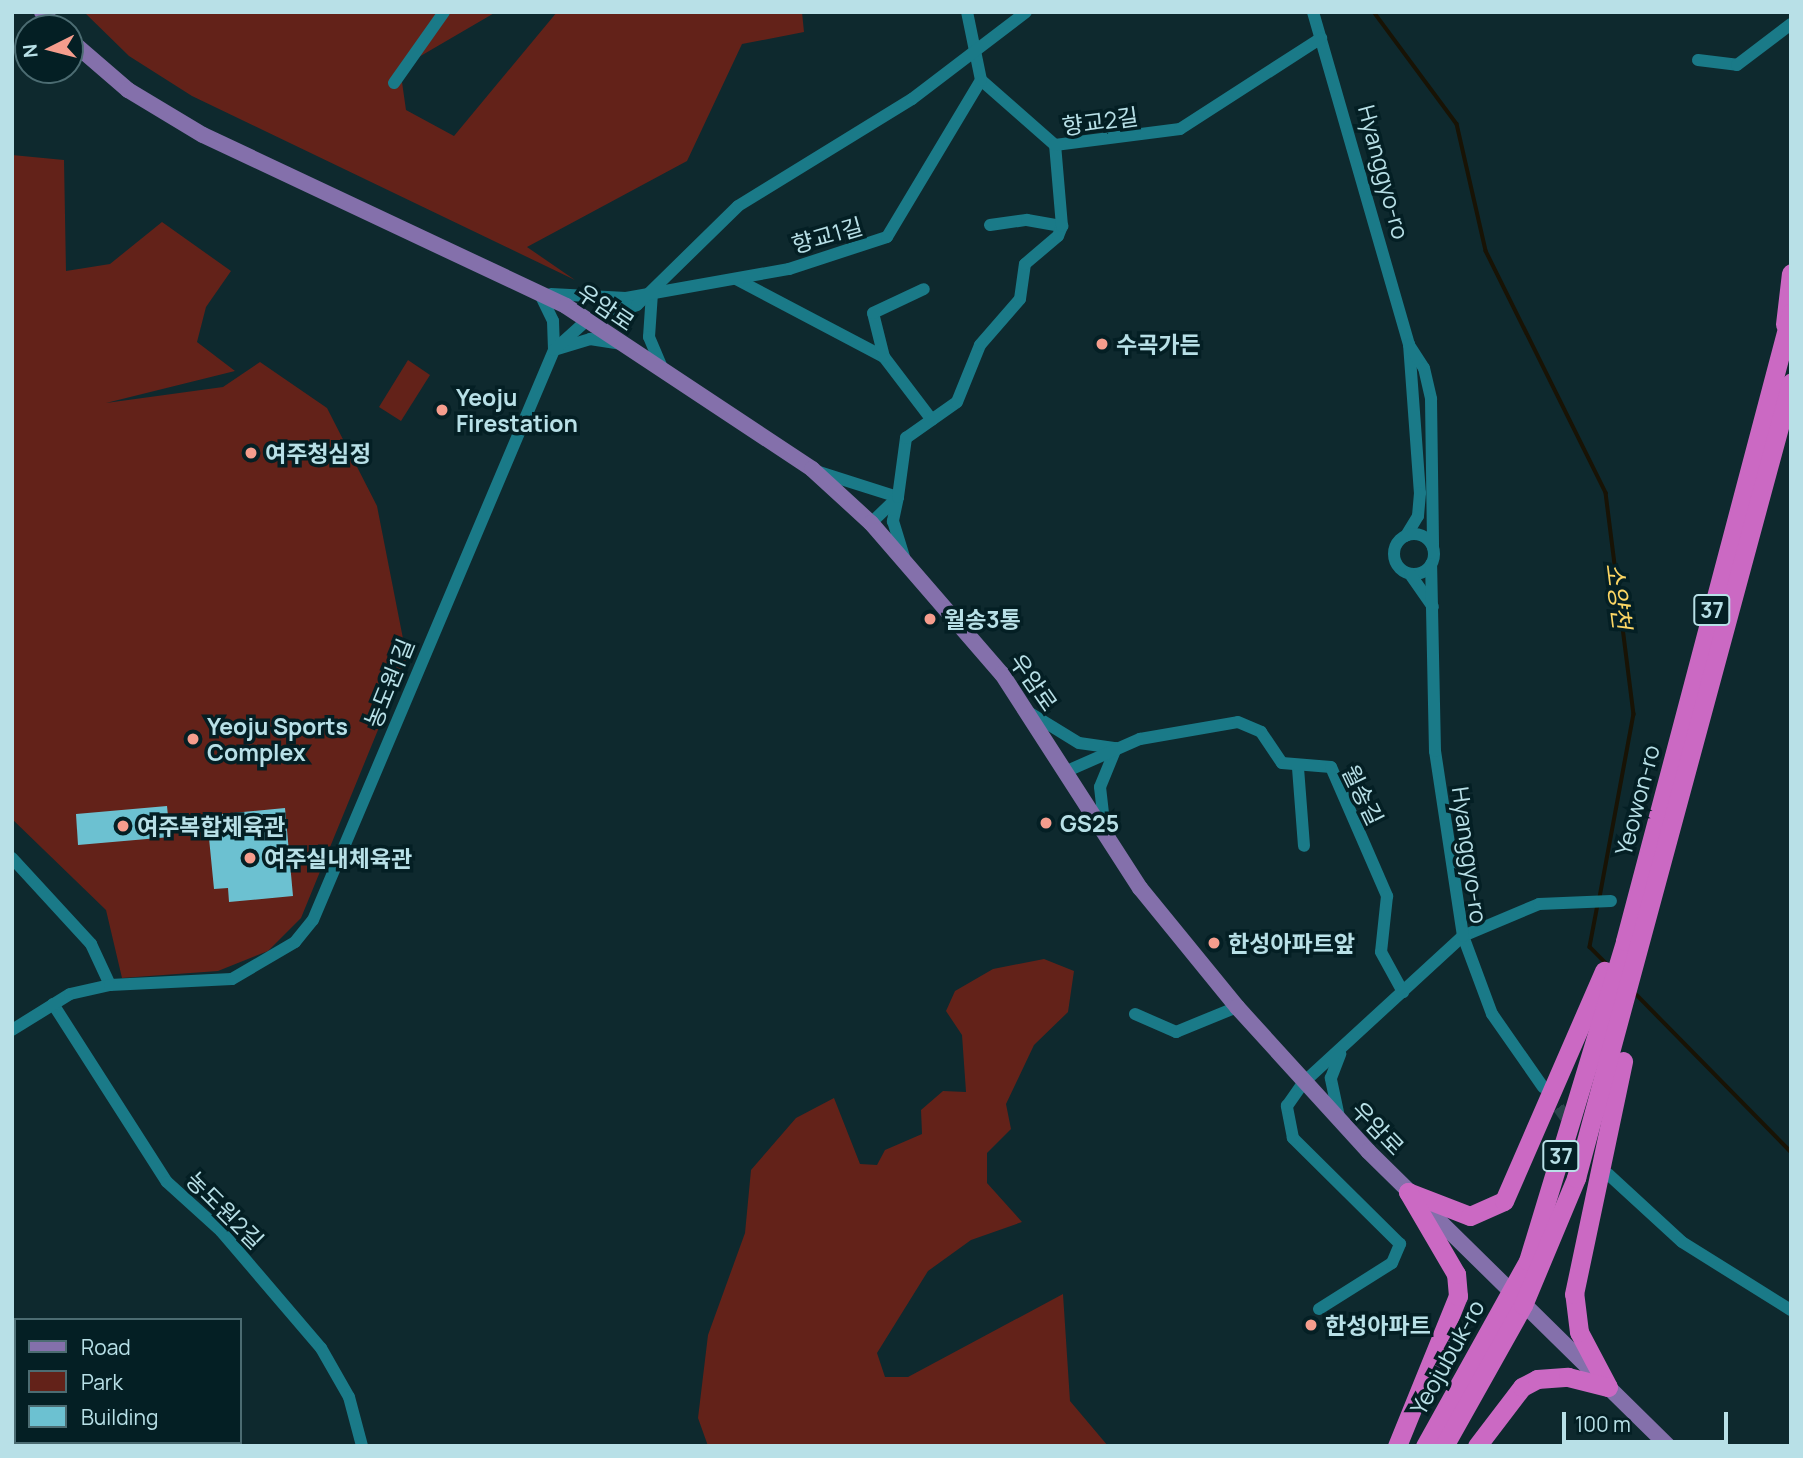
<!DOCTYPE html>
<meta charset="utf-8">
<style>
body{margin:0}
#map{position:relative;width:1803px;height:1458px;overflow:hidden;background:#0e292e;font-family:Manrope,"Noto Sans KR",sans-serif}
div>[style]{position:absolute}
.green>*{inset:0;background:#632219}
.stream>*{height:3.5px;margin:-1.75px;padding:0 1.75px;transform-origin:1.75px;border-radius:1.75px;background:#181305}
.building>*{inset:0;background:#6cc1d1}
.minor-tunnel>*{height:12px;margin-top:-6px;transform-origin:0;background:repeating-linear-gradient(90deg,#28444a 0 12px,transparent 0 18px)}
.minor>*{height:12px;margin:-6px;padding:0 6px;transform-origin:6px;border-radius:6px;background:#1a7a88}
.minor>.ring{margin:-6px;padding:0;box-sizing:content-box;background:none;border:12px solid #1a7a88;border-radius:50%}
.major>*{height:16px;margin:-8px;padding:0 8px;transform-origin:8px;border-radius:8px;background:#8470ab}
.highway>*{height:19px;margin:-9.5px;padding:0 9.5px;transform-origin:9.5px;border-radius:9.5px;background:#cb69c3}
.dots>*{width:19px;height:19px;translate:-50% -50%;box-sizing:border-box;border:4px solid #041f24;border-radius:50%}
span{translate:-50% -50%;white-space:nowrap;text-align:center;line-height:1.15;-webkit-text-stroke:7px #041f24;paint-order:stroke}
.shield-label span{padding:2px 5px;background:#041f24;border:2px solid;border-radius:5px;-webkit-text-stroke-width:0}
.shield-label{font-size:21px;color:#b8e0e7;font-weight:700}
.street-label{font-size:23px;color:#b8e0e7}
.poi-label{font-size:23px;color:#b8e0e7;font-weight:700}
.left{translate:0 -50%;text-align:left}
.water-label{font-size:24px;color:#fcd664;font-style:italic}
.frame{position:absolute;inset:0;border:14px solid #b8e0e7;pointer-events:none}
.legend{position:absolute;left:14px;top:1318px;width:228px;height:126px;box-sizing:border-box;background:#041f24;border:2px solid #4c6c72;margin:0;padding:9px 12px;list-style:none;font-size:21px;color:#b8e0e7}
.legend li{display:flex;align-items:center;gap:14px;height:35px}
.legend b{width:35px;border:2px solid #4c6c72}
.north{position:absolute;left:14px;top:14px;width:70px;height:70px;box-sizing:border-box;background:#041f24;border:2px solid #4c6c72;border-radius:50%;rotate:264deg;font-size:19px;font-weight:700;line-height:28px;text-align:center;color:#b8e0e7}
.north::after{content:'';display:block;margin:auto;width:24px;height:32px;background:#f59d8d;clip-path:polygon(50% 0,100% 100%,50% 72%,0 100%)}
.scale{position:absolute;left:1562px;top:1412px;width:166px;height:32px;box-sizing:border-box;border:4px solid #b8e0e7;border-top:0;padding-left:9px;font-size:21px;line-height:24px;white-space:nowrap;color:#b8e0e7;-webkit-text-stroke:5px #041f24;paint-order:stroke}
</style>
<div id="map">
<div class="green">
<i style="clip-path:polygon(84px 12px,496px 12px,400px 68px,406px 110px,454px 136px,557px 12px,802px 12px,804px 32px,742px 44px,687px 161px,527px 247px,575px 280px,192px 96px,129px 56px)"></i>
<i style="clip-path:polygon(12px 155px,64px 160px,66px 271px,110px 264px,162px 222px,231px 271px,206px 307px,197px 342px,235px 371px,106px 403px,223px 387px,260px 362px,327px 408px,377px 506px,407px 659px,301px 918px,268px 951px,218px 971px,122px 978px,106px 910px,12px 819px)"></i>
<i style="clip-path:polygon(408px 360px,430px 375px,401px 421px,379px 407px)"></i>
<i style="clip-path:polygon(1044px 959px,1074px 971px,1068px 1012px,1034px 1045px,1006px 1104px,1011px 1129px,987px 1153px,987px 1183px,1022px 1222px,971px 1240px,928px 1271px,877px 1353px,885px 1377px,908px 1377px,1063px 1294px,1070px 1401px,1108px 1446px,708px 1446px,698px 1418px,708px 1335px,745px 1233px,751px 1170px,796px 1118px,834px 1098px,860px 1164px,877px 1165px,885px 1150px,922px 1134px,921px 1110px,943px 1091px,966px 1092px,962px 1035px,946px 1011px,955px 991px,993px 969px)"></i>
</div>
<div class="stream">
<i style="left:1374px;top:12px;width:139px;rotate:53.5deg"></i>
<i style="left:1457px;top:124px;width:130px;rotate:77.1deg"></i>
<i style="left:1486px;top:251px;width:270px;rotate:63.6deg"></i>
<i style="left:1606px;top:493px;width:223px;rotate:82.8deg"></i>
<i style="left:1634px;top:714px;width:186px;rotate:100.5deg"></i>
<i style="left:1598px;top:905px;width:43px;rotate:100.8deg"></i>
<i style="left:1590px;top:947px;width:23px;rotate:45deg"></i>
<i style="left:1633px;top:991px;width:226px;rotate:45.5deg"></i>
</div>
<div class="building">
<i style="clip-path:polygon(167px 806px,170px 837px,78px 845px,76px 814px)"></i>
<i style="clip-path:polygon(285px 808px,293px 896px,229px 902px,228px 888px,214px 889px,208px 828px,223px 827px,222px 814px)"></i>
</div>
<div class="minor-tunnel">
<i style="left:1548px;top:1093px;width:41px;rotate:54deg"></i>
</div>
<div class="minor">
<i style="left:1313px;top:12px;width:346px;rotate:73.9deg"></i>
<i style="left:1409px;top:344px;width:149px;rotate:85.8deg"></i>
<i style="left:1420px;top:493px;width:23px;rotate:95deg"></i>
<i style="left:1418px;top:516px;width:23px;rotate:121deg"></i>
<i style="left:1698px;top:60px;width:39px;rotate:7deg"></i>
<i style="left:1737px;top:65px;width:68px;rotate:-37.2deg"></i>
<i style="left:981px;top:80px;width:98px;rotate:41.3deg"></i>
<i style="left:394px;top:83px;width:87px;rotate:-54.8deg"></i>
<i style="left:990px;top:225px;width:37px;rotate:-8deg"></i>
<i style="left:1027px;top:220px;width:36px;rotate:10deg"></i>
<i style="left:736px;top:279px;width:167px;rotate:27.8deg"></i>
<i style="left:884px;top:357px;width:79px;rotate:52.7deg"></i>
<i style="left:539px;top:292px;width:32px;rotate:64deg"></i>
<i style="left:553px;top:321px;width:29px;rotate:88deg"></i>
<i style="left:554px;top:350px;width:38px;rotate:-17deg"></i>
<i style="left:590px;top:339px;width:31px;rotate:9deg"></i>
<i style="left:652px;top:293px;width:44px;rotate:93.9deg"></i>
<i style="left:649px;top:337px;width:34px;rotate:67deg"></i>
<i style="left:551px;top:294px;width:75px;rotate:3.1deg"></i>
<i style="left:626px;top:298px;width:166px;rotate:-10.1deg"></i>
<i style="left:789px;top:269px;width:103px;rotate:-18.1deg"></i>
<i style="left:887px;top:237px;width:183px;rotate:-59.1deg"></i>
<i style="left:981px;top:80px;width:69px;rotate:-101.6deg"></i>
<i style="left:1409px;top:345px;width:27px;rotate:57deg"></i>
<i style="left:1424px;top:368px;width:32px;rotate:77deg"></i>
<i style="left:1431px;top:399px;width:149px;rotate:89.2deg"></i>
<i style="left:884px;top:357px;width:45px;rotate:-104deg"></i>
<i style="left:873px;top:313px;width:56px;rotate:-25.2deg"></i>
<i style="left:819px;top:472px;width:83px;rotate:17.6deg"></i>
<i style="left:898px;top:497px;width:25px;rotate:102deg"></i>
<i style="left:893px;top:521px;width:38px;rotate:73deg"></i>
<i style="left:871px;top:523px;width:37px;rotate:-44deg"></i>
<i style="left:898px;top:497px;width:60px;rotate:-82.3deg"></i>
<i style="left:906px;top:438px;width:62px;rotate:-35.2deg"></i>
<i style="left:957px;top:402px;width:61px;rotate:-68deg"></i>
<i style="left:980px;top:345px;width:61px;rotate:-49deg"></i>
<i style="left:1020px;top:299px;width:35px;rotate:-82deg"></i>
<i style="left:1025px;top:264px;width:43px;rotate:-40.3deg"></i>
<i style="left:1058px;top:236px;width:11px;rotate:-68deg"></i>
<i style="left:1062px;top:226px;width:81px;rotate:-94.9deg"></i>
<i style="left:1055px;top:145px;width:126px;rotate:-7.3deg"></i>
<i style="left:1180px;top:129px;width:168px;rotate:-32.8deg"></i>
<i class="ring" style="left:1394px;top:534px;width:28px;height:28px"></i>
<i style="left:1410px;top:574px;width:40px;rotate:55.1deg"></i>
<i style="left:1030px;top:713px;width:57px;rotate:31.5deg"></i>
<i style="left:1079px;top:743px;width:37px;rotate:8deg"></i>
<i style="left:1116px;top:748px;width:42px;rotate:112.3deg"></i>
<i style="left:1100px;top:787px;width:44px;rotate:83.5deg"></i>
<i style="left:1298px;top:768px;width:78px;rotate:85.6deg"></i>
<i style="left:1067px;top:771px;width:80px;rotate:-23.7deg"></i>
<i style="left:1140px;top:739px;width:99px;rotate:-9.8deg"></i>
<i style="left:1238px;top:722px;width:25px;rotate:23deg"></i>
<i style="left:1261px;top:732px;width:37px;rotate:56deg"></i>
<i style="left:1282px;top:763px;width:49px;rotate:4.7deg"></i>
<i style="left:1331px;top:767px;width:141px;rotate:66.5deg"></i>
<i style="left:1387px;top:896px;width:56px;rotate:96.1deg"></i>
<i style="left:1381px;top:952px;width:46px;rotate:61.2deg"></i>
<i style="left:12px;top:858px;width:117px;rotate:47.4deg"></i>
<i style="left:91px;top:944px;width:45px;rotate:65.1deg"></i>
<i style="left:53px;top:1004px;width:211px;rotate:57.4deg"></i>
<i style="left:167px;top:1182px;width:73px;rotate:42.2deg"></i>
<i style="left:221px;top:1231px;width:154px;rotate:49.5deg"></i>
<i style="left:321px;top:1348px;width:56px;rotate:60.3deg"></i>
<i style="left:349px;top:1397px;width:51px;rotate:75.1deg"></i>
<i style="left:1135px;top:1014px;width:45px;rotate:23.7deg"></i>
<i style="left:1176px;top:1032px;width:66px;rotate:-22.3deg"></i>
<i style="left:12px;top:1030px;width:68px;rotate:-31.8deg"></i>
<i style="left:70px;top:994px;width:41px;rotate:-12.7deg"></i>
<i style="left:110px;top:985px;width:122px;rotate:-2.8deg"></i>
<i style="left:232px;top:979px;width:73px;rotate:-30.4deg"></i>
<i style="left:295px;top:942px;width:28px;rotate:-51deg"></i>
<i style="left:313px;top:920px;width:619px;rotate:-67.08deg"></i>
<i style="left:554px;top:350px;width:43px;rotate:-42.2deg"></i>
<i style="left:586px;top:321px;width:53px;rotate:-17.4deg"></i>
<i style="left:637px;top:305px;width:141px;rotate:-44.4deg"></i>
<i style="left:738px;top:206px;width:204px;rotate:-31.6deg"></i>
<i style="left:912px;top:99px;width:143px;rotate:-37.3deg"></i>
<i style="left:1543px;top:1087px;width:89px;rotate:-124.9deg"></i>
<i style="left:1492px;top:1014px;width:83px;rotate:-110.4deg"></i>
<i style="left:1463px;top:936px;width:82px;rotate:-22.8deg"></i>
<i style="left:1539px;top:904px;width:72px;rotate:-2.4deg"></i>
<i style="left:1339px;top:1117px;width:40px;rotate:-102deg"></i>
<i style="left:1331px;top:1078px;width:26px;rotate:-69deg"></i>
<i style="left:1608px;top:1174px;width:100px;rotate:42.6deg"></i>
<i style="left:1682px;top:1242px;width:128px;rotate:32deg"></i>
<i style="left:1319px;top:1309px;width:86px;rotate:-32.2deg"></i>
<i style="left:1392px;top:1263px;width:21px;rotate:-67deg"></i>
<i style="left:1400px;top:1244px;width:151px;rotate:-135.3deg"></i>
<i style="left:1293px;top:1138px;width:33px;rotate:-101deg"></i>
<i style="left:1287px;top:1106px;width:29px;rotate:-55deg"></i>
<i style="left:1304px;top:1082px;width:216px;rotate:-42.6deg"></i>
<i style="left:1463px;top:936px;width:187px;rotate:-98.6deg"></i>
<i style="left:1435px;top:751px;width:187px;rotate:-91.2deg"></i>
</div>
<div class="major">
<i style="left:42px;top:12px;width:22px;rotate:47deg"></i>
<i style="left:70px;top:40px;width:77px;rotate:40.8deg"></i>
<i style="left:128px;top:90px;width:87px;rotate:31deg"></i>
<i style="left:203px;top:135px;width:401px;rotate:25.2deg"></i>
<i style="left:566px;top:306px;width:295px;rotate:33.5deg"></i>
<i style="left:812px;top:469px;width:80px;rotate:42.5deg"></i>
<i style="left:871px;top:523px;width:200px;rotate:49.1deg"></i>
<i style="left:1002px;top:674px;width:255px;rotate:57.2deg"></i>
<i style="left:1140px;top:888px;width:154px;rotate:50.8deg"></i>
<i style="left:1237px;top:1007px;width:195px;rotate:47.7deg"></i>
<i style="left:1368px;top:1151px;width:421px;rotate:44.5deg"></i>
</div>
<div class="highway">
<i style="left:1785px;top:324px;width:51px;rotate:-83.3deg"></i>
<i style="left:1408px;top:1192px;width:66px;rotate:21.2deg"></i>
<i style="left:1470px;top:1216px;width:37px;rotate:-24deg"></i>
<i style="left:1504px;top:1201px;width:251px;rotate:-66.5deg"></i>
<i style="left:1608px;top:1387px;width:62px;rotate:-117.8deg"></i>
<i style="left:1579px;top:1332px;width:38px;rotate:-97deg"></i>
<i style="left:1574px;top:1294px;width:238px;rotate:-78.1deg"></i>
<i style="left:1397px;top:1446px;width:162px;rotate:-67.9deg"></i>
<i style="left:1458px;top:1296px;width:22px;rotate:-95deg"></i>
<i style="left:1456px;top:1274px;width:95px;rotate:-120.3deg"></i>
<i style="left:1425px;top:1446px;width:212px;rotate:-60.9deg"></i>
<i style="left:1528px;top:1261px;width:334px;rotate:-73.1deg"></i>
<i style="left:1625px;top:941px;width:650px;rotate:-75.19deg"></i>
<i style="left:1444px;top:1446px;width:162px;rotate:-60.7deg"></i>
<i style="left:1523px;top:1305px;width:138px;rotate:-67.3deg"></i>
<i style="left:1576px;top:1178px;width:824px;rotate:-74.87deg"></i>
<i style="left:1477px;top:1446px;width:74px;rotate:-52.7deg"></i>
<i style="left:1522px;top:1387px;width:17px;rotate:-28deg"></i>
<i style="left:1537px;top:1379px;width:31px;rotate:-4deg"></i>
<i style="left:1568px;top:1377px;width:41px;rotate:14deg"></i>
</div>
<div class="dots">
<i style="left:1102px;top:344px;background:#f59d8d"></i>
<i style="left:442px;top:410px;background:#f59d8d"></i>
<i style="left:251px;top:453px;background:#f59d8d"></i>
<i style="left:930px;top:619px;background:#f59d8d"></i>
<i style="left:193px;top:739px;background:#f59d8d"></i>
<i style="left:1046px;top:823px;background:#f59d8d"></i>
<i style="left:123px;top:826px;background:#f59d8d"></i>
<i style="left:250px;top:858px;background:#f59d8d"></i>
<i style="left:1214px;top:943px;background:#f59d8d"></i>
<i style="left:1311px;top:1325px;background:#f59d8d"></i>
</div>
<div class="shield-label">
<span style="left:1712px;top:610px">37</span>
<span style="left:1561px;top:1156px">37</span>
</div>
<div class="street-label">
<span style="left:1100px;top:121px;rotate:-8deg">향교2길</span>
<span style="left:1384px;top:172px;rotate:75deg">Hyanggyo-ro</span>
<span style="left:827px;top:235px;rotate:-16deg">향교1길</span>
<span style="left:606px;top:307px;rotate:34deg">우암로</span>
<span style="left:1034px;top:682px;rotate:55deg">우암로</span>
<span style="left:389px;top:683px;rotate:-68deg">농도원1길</span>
<span style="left:1363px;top:795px;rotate:64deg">월송길</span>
<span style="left:1637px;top:800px;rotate:-75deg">Yeowon-ro</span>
<span style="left:1470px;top:855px;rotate:82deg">Hyanggyo-ro</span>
<span style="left:1378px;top:1128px;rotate:46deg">우암로</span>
<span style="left:225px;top:1210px;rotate:45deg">농도원2길</span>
<span style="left:1447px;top:1357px;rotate:-61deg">Yeojubuk-ro</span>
</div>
<div class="poi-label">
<span class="left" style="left:1116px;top:344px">수곡가든</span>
<span class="left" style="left:456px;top:410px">Yeoju<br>Firestation</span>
<span class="left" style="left:265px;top:453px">여주청심정</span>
<span class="left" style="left:944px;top:619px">월송3통</span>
<span class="left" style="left:207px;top:739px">Yeoju Sports<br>Complex</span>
<span class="left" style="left:1060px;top:823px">GS25</span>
<span class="left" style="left:137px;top:826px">여주복합체육관</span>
<span class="left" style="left:264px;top:858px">여주실내체육관</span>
<span class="left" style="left:1228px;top:943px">한성아파트앞</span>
<span class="left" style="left:1325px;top:1325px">한성아파트</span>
</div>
<div class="water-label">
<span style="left:1619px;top:596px;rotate:83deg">소양천</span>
</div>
<div class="frame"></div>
<ul class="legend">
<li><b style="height:9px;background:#8470ab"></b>Road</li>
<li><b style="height:19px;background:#632219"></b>Park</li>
<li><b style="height:19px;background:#6cc1d1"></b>Building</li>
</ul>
<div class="north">N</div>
<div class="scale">100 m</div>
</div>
